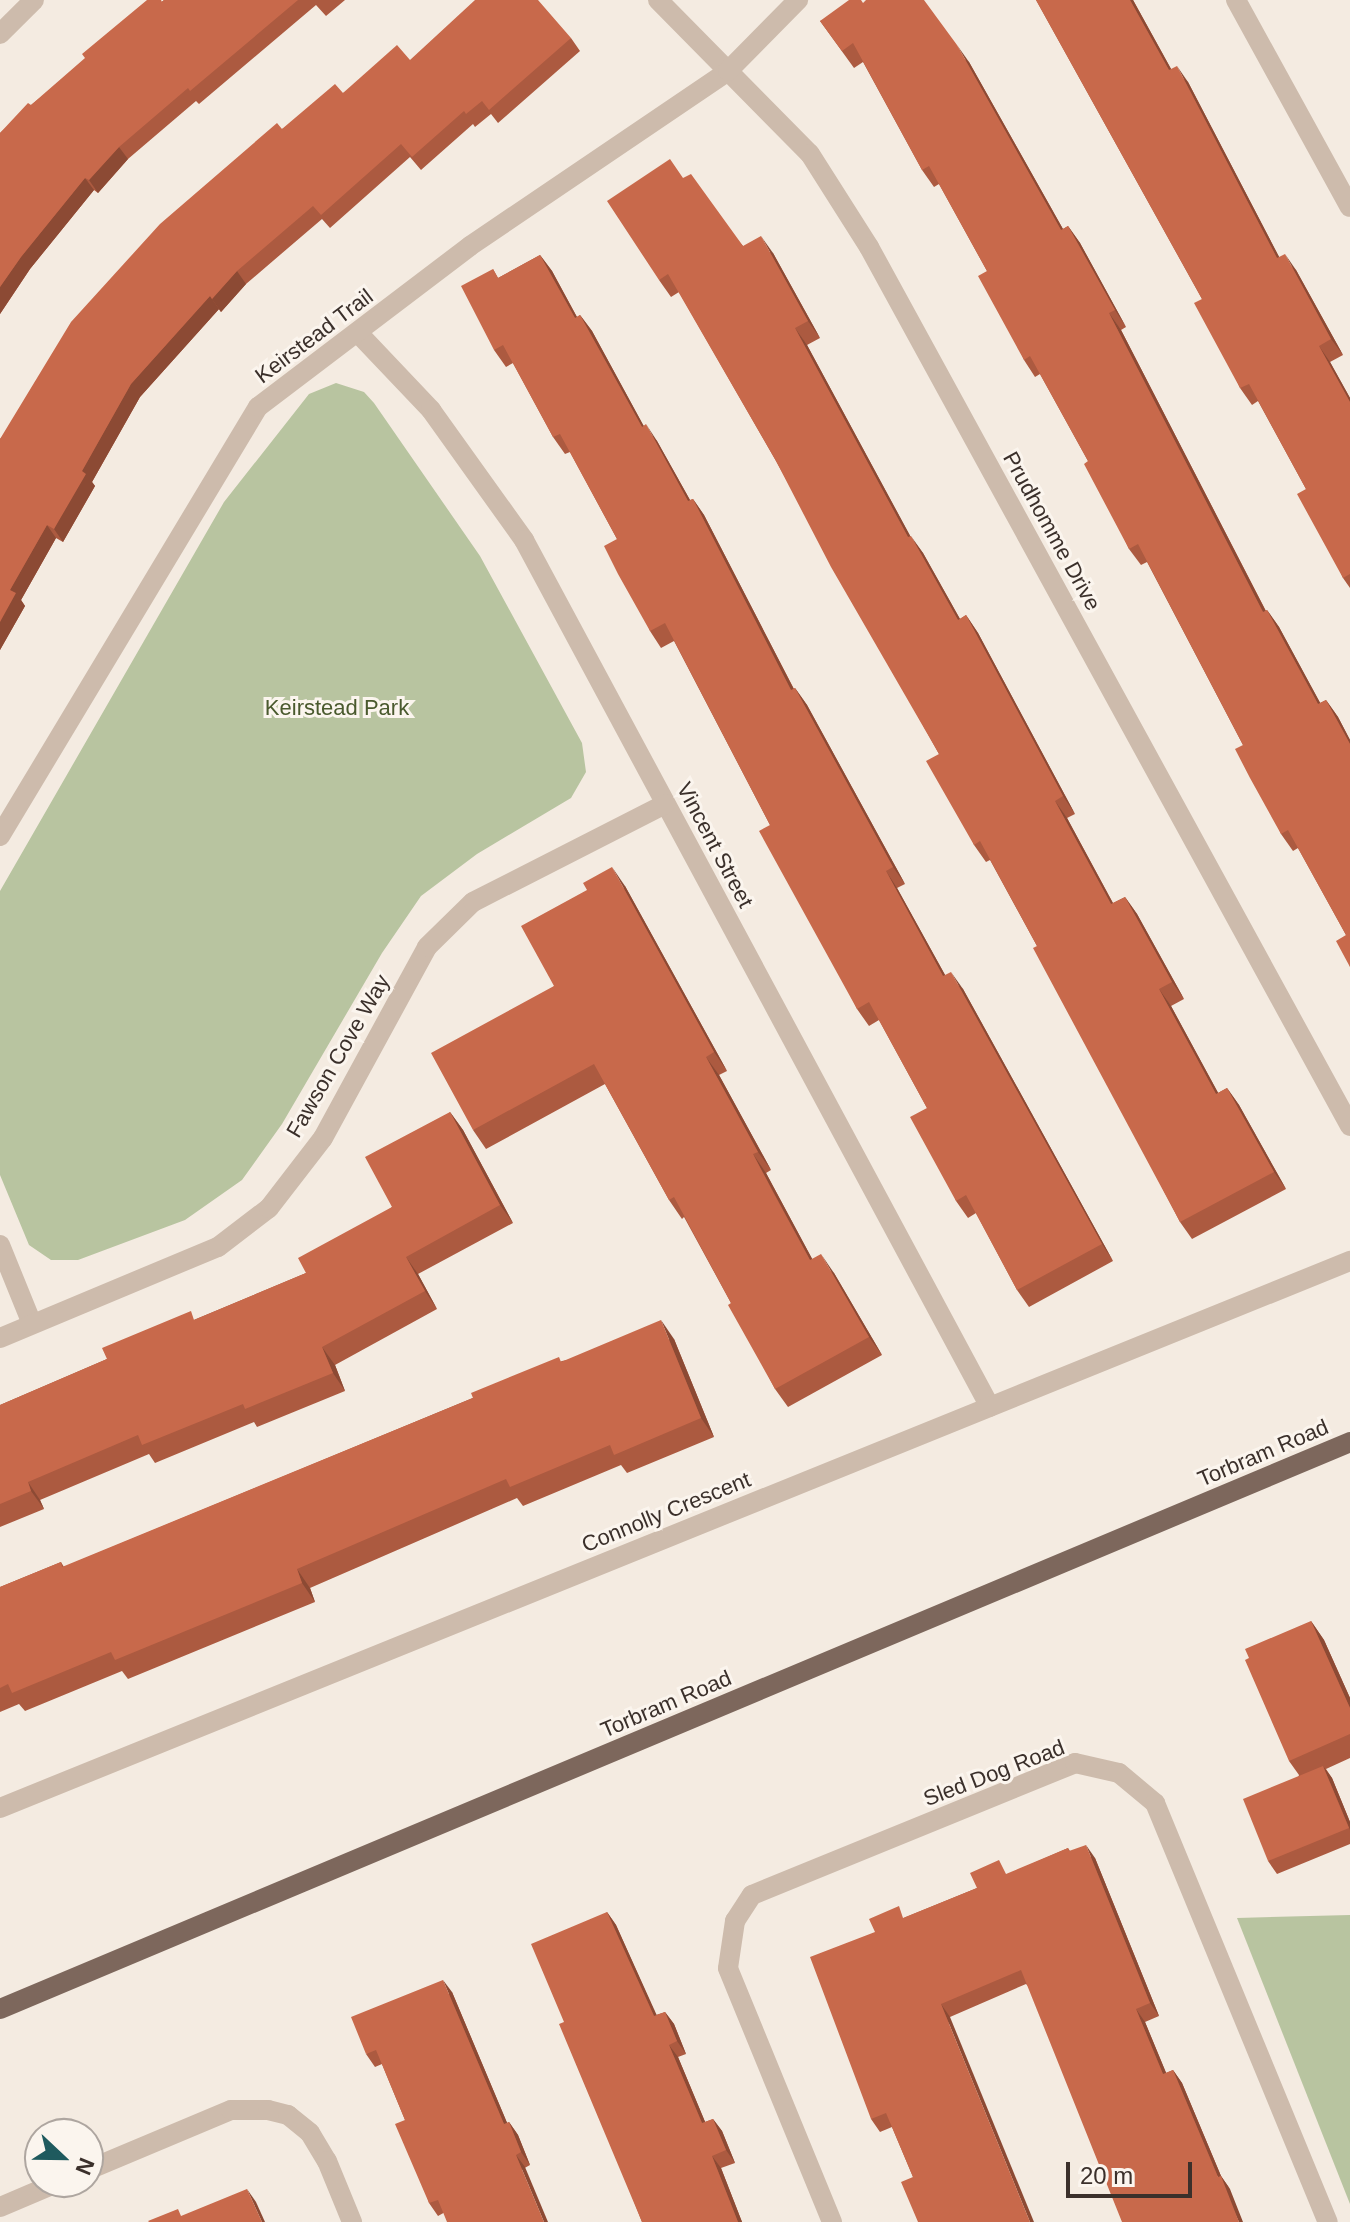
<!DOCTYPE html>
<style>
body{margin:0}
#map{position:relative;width:1350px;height:2222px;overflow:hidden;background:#f4ebe1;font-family:Helvetica,sans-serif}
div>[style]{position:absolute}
.green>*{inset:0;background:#b8c4a0}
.minor>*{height:20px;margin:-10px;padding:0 10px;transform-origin:10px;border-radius:10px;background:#cdbbac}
.major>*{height:20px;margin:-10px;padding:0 10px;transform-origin:10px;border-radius:10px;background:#7d675c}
.wall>*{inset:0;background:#ac5a40}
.shaded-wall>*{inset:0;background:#8c4a34}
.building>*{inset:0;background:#c8694b}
span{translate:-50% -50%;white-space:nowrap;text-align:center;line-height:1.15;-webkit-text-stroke:6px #fbf5ee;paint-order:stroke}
.street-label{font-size:22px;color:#3b302b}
.park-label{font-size:22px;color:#4a5a2e}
.north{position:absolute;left:24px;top:2118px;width:80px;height:80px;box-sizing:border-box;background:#fbf5ee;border:2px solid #aea6a0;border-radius:50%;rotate:112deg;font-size:22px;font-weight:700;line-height:32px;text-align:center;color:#3b302b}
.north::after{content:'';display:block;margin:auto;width:28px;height:36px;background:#1f5a5e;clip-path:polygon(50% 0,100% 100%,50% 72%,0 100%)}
.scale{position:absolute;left:1066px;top:2162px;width:126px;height:36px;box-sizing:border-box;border:4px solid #3b302b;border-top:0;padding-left:10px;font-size:24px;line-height:28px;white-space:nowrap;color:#3b302b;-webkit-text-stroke:6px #fbf5ee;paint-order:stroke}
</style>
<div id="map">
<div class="green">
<i style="clip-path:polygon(336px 383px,364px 392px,374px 403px,480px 556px,582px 743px,586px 772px,571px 798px,477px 854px,421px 896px,382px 953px,282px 1124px,242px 1180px,185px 1220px,78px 1260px,51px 1260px,29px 1245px,0 1175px,0 891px,224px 502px,309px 394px)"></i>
<i style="clip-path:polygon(1350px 1915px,1350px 2204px,1237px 1918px)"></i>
</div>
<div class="minor">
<i style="left:658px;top:0;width:216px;rotate:45.4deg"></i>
<i style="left:810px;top:154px;width:110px;rotate:57.6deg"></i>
<i style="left:869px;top:247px;width:1002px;rotate:61.31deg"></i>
<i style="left:1236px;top:0;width:236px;rotate:61.2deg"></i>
<i style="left:0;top:34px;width:48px;rotate:-45deg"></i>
<i style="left:359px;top:334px;width:105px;rotate:46.5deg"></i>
<i style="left:431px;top:410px;width:160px;rotate:54.4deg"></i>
<i style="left:524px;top:540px;width:984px;rotate:61.74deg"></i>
<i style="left:0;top:836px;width:501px;rotate:-58.98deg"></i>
<i style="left:258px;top:407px;width:266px;rotate:-37.2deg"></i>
<i style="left:470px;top:246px;width:312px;rotate:-34.1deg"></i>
<i style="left:728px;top:71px;width:100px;rotate:-45.4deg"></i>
<i style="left:0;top:1245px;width:85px;rotate:67.9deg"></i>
<i style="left:0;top:1338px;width:236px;rotate:-22.7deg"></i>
<i style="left:218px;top:1247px;width:64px;rotate:-37.4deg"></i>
<i style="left:269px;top:1208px;width:88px;rotate:-52.4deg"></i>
<i style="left:323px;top:1138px;width:217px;rotate:-61.4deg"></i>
<i style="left:427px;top:947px;width:64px;rotate:-44.4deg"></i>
<i style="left:473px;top:902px;width:216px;rotate:-27deg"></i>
<i style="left:0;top:1808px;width:1457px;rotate:-22.06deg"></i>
<i style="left:88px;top:2170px;width:155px;rotate:-22.8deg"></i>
<i style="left:231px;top:2110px;width:37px"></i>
<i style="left:268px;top:2110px;width:21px;rotate:14deg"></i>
<i style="left:288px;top:2115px;width:28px;rotate:39deg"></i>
<i style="left:310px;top:2133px;width:33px;rotate:59deg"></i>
<i style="left:327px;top:2161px;width:66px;rotate:67.7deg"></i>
<i style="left:0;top:2207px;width:64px;rotate:-23deg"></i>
<i style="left:832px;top:2222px;width:274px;rotate:-112.3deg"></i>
<i style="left:728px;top:1968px;width:48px;rotate:-81.5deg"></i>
<i style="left:735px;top:1921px;width:31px;rotate:-57deg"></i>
<i style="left:752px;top:1895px;width:349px;rotate:-22.2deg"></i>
<i style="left:1075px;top:1763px;width:45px;rotate:12.8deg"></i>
<i style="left:1119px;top:1773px;width:47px;rotate:39.8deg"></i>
<i style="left:1155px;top:1803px;width:453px;rotate:67.6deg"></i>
</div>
<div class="major">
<i style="left:0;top:2009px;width:1464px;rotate:-22.78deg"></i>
</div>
<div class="wall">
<i style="clip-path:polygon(164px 0,345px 0,326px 16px,316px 5px,199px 104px,196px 101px,128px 159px,98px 193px,94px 190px,30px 269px,0 314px,0 133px,31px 105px)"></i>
<i style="clip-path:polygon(1036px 0,1133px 0,1171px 69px,1188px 82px,1279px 257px,1296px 270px,1343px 355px,1330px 362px,1350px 398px,1350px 588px,1343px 578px,1306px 489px,1258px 401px,1252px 405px,1240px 388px,1202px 299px)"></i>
<i style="clip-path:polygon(863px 3px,969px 62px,1063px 229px,1068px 226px,1080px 243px,1126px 327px,1121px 330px,1266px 611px,1267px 610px,1279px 627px,1320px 703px,1326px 700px,1338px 717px,1350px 740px,1350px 967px,1346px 935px,1298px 848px,1293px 851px,1281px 834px,1243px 745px,1147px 562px,1141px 565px,1129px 549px,1088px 461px,1040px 374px,1035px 377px,1024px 360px,987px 271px,939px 184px,934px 187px,922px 170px,863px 62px,854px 68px,820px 21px)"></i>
<i style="clip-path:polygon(571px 38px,580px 51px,498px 123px,491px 114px,475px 127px,473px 124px,421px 170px,410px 157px,330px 228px,322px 219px,246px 284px,221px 312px,219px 309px,140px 397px,92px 482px,95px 486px,63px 542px,56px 538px,21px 600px,25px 606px,0 650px,0 439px,282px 129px,343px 93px,410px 60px)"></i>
<i style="clip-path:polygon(684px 178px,743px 246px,773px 253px,820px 338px,807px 345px,910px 536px,923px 553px,960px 619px,966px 615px,978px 633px,1075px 814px,1067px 818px,1113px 903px,1125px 897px,1137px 914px,1184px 999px,1171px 1006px,1218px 1093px,1227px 1088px,1239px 1105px,1286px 1189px,1192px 1239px,1180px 1222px,1037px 946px,990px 860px,986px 862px,974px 845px,939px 754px,776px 461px,679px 292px,671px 297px,659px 280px)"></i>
<i style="clip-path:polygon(540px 255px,552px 271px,577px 317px,580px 315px,592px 331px,643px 425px,657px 441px,690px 500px,693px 499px,704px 515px,794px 689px,795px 688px,807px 705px,905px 884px,897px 888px,945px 975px,963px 989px,1113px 1261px,1029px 1307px,1017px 1290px,976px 1213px,968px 1218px,956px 1201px,927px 1108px,879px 1020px,869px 1026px,857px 1009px,770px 825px,674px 641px,661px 648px,650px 631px,617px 539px,570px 452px,565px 454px,553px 437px,513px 363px,506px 367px,494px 350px,493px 269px,498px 278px)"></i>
<i style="clip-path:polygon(625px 886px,727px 1071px,719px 1075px,771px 1170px,766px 1173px,812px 1259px,834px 1273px,882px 1355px,788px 1407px,775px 1389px,731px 1303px,684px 1217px,682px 1219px,669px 1200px,605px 1084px,486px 1149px,473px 1130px,554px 986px)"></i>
<i style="clip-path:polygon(450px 1112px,463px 1130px,513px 1223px,418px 1274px,437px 1309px,335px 1365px,345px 1391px,257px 1427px,254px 1422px,155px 1463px,149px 1454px,40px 1500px,44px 1509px,0 1527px,0 1405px,107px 1359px,196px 1319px,306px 1273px,392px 1207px)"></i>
<i style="clip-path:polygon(674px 1339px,714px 1437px,627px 1473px,621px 1465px,523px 1506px,517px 1498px,310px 1588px,315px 1602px,128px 1679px,122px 1671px,25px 1711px,19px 1704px,0 1712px,0 1587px,61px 1562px,64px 1567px,562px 1361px)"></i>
<i style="clip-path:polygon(1311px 1621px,1324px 1640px,1350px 1698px,1350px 1758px,1326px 1769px,1332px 1778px,1350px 1822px,1350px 1844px,1277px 1874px,1268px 1861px,1299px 1775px,1289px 1761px)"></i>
<i style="clip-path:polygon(1068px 1848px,1070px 1851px,1095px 1858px,1159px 2016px,1145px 2022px,1166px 2073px,1173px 2070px,1182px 2083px,1221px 2176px,1230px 2189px,1026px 1984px,950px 2017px,913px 2177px,892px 2127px,880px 2132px,871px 2119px,875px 1932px,906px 1917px,977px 1888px)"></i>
<i style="clip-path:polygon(607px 1912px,616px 1925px,656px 2015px,665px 2012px,674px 2024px,686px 2054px,678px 2057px,705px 2122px,713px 2119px,722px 2131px,735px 2163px,721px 2168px,742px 2222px,642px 2222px,564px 2022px)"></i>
<i style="clip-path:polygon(452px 1992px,507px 2123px,509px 2122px,518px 2135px,530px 2165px,438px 2216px,429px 2203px,405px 2120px,382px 2064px,375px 2067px,366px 2054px)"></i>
</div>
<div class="shaded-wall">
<i style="clip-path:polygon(1130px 0,1133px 0,1181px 87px,1169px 70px)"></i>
<i style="clip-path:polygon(957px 45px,969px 62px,1073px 247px,1061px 230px)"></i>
<i style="clip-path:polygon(1177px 66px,1188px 82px,1288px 274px,1277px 258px)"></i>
<i style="clip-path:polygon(119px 147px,128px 159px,98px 193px,89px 180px)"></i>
<i style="clip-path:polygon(85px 178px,94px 190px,30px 269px,0 314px,0 287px,21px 257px)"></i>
<i style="clip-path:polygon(1068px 226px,1080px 243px,1126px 327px,1115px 310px)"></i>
<i style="clip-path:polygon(761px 236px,773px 253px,820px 338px,808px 321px)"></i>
<i style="clip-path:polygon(1285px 254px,1296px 270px,1343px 355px,1331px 339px)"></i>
<i style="clip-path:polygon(540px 255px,552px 271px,586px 334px,575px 318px)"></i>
<i style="clip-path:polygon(237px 271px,246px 284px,221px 312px,212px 299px)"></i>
<i style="clip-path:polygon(210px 296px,219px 309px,140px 397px,92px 482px,95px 486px,63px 542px,54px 529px,82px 471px,131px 384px)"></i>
<i style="clip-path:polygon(1109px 313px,1121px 330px,1275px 629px,1263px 612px)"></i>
<i style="clip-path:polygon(580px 315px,592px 331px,653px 443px,642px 427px)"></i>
<i style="clip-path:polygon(795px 328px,807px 345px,920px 554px,908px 537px)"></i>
<i style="clip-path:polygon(1319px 346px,1330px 362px,1350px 398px,1350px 402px)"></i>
<i style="clip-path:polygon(646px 424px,657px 441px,700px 518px,688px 501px)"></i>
<i style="clip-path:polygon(693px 499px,704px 515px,803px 707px,791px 690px)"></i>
<i style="clip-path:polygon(47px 525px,56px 538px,21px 600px,25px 606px,0 650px,0 622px,10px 590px)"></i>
<i style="clip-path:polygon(911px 536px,923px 553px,970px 637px,958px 620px)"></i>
<i style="clip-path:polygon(1267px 610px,1279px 627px,1330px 721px,1318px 704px)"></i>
<i style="clip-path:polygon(966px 615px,978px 633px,1075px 814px,1063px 796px)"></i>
<i style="clip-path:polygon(795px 688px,807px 705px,905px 884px,893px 867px)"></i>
<i style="clip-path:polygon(1326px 700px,1338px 717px,1350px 740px,1350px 744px)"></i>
<i style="clip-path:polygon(1055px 801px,1067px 818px,1123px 922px,1111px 904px)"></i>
<i style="clip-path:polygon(612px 867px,625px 886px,727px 1071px,714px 1052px)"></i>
<i style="clip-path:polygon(886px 871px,897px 888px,955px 993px,943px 976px)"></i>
<i style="clip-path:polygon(1125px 897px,1137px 914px,1184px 999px,1172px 982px)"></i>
<i style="clip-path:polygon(951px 972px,963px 989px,1113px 1261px,1102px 1244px)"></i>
<i style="clip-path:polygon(1159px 989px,1171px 1006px,1228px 1111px,1216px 1094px)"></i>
<i style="clip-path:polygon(706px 1057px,719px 1075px,771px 1170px,758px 1152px)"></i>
<i style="clip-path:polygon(1227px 1088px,1239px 1105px,1286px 1189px,1274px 1172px)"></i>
<i style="clip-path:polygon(450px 1112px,463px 1130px,513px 1223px,500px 1205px)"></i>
<i style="clip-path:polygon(753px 1154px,766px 1173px,823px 1279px,810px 1260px)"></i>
<i style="clip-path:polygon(821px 1254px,834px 1273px,882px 1355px,869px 1337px)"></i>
<i style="clip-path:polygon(406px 1257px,418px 1274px,437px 1309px,425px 1291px)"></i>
<i style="clip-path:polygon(661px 1320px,674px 1339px,714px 1437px,701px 1418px)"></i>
<i style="clip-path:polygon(322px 1347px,335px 1365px,345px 1391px,333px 1373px)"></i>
<i style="clip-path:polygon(28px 1482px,40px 1500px,44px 1509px,31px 1491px)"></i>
<i style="clip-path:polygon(297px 1569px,310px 1588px,315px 1602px,302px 1583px)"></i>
<i style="clip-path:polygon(1311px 1621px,1324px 1640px,1350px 1698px,1350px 1708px)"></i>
<i style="clip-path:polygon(1323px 1766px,1332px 1778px,1350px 1822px,1350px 1830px)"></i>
<i style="clip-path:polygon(1086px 1845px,1095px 1858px,1159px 2016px,1150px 2003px)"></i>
<i style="clip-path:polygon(607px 1912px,616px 1925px,663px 2029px,654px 2016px)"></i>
<i style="clip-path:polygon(443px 1980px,452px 1992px,513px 2137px,504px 2124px)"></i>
<i style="clip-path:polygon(941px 2004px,950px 2017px,1034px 2222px,1030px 2222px)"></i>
<i style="clip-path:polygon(1136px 2009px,1145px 2022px,1172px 2087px,1163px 2074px)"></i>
<i style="clip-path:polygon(665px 2012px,674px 2024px,686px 2054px,677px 2041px)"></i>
<i style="clip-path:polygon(669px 2045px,678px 2057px,711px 2136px,702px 2123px)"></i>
<i style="clip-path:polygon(1173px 2070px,1182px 2083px,1221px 2176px,1230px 2189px,1243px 2222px,1239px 2222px,1218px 2177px)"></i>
<i style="clip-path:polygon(713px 2119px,722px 2131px,735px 2163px,726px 2150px)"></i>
<i style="clip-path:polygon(509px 2122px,518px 2135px,530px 2165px,521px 2152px)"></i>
<i style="clip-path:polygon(516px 2155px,525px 2167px,548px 2222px,544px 2222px)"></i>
<i style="clip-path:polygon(712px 2156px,721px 2168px,742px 2222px,738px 2222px)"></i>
<i style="clip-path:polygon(247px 2189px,256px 2202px,265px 2222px,262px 2222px)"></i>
</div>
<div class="building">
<i style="clip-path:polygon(147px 0,161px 0,162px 2px,164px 0,298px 0,190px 91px,188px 88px,119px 147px,89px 180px,85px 178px,21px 257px,0 287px,0 133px,28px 103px,31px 105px,85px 58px,82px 54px)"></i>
<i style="clip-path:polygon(475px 0,538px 0,571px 38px,489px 110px,482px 101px,466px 114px,464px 111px,412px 157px,401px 144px,321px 215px,313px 206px,237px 271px,212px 299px,210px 296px,131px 384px,82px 471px,86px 474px,54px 529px,47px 525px,10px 590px,16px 593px,0 622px,0 439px,71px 322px,160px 224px,277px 123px,282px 129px,335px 84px,343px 93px,397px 45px,410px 60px)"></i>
<i style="clip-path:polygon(849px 0,861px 0,863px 3px,866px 0,924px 0,957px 45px,1061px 230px,1068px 226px,1115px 310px,1109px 313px,1263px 612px,1267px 610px,1318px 704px,1326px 700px,1350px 744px,1350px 967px,1336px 941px,1346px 935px,1288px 830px,1281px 834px,1250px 778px,1235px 749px,1243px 745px,1138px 544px,1129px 549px,1084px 464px,1088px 461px,1030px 356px,1024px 360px,978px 276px,987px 271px,929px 166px,922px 170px,853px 43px,842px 51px,820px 21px)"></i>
<i style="clip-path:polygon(1036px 0,1130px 0,1169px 70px,1177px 66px,1277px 258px,1285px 254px,1331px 339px,1319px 346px,1350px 402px,1350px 574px,1343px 578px,1297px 494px,1306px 489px,1249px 384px,1240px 388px,1194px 303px,1202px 299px)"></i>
<i style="clip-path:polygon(670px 159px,683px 178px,691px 174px,743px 246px,761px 236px,808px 321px,795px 328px,908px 537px,911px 536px,958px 620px,966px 615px,1063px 796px,1055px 801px,1111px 904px,1125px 897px,1172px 982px,1159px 989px,1195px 1055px,1216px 1094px,1227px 1088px,1274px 1172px,1180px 1222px,1033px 948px,1037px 946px,980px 841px,974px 845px,926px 761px,939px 754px,831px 567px,776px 461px,668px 274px,659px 280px,607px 201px)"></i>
<i style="clip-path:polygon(540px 255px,575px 318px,580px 315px,642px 427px,646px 424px,688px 501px,693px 499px,791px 690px,795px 688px,893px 867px,886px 871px,943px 976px,951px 972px,1102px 1244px,1017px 1290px,966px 1195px,956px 1201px,910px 1117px,927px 1108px,869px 1002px,857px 1009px,759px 831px,770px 825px,665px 623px,650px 631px,618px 574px,604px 546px,617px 539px,560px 434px,553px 437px,503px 345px,494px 350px,461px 286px,493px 269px,498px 278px)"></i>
<i style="clip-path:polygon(612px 867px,714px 1052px,706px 1057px,758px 1152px,753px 1154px,773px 1192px,810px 1260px,821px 1254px,869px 1337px,775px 1389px,728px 1305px,731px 1303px,674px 1197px,669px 1200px,594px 1064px,473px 1130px,431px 1053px,554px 986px,521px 926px,587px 890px,583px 883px)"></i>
<i style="clip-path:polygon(450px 1112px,500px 1205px,406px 1257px,425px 1291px,322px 1347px,333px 1373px,245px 1409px,243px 1404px,142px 1445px,138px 1435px,28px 1482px,31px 1491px,0 1504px,0 1405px,107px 1359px,102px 1348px,191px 1311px,194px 1320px,306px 1273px,298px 1258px,392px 1207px,365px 1157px)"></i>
<i style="clip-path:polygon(661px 1320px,701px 1418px,614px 1455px,610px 1445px,510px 1487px,506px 1479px,297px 1569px,302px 1583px,115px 1660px,111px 1652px,12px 1693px,8px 1684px,0 1688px,0 1587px,61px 1562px,62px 1567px,473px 1398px,471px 1393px,559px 1357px,561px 1362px)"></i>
<i style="clip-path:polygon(1311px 1621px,1350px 1708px,1350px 1734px,1289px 1761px,1245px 1660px,1249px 1658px,1245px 1649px)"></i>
<i style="clip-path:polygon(1323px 1766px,1349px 1828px,1268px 1861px,1243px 1799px)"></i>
<i style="clip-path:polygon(1086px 1845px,1150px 2003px,1136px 2009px,1163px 2074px,1173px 2070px,1218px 2177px,1221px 2176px,1239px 2222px,1122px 2222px,1021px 1970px,941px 2004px,1030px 2222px,918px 2222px,901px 2182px,913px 2177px,886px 2113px,871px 2119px,810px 1957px,875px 1932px,869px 1919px,899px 1906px,903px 1918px,977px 1888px,970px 1873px,999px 1860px,1006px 1874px,1068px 1848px,1069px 1851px)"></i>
<i style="clip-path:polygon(607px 1912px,654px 2016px,665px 2012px,677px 2041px,669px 2045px,702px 2123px,713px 2119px,726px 2150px,712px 2156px,738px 2222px,642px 2222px,559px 2024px,564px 2022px,531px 1944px)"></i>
<i style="clip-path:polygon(443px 1980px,504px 2124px,509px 2122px,521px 2152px,516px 2155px,544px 2222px,447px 2222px,438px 2200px,429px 2203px,395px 2124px,405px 2120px,376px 2050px,366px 2054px,351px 2017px)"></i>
<i style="clip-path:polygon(247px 2189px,262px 2222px,149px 2222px,148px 2221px,178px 2209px,181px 2216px)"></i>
</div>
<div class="street-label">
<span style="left:314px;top:336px;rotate:-37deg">Keirstead Trail</span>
<span style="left:1052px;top:531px;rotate:61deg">Prudhomme Drive</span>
<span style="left:715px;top:845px;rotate:62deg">Vincent Street</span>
<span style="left:338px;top:1056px;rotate:-60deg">Fawson Cove Way</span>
<span style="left:1263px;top:1453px;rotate:-23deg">Torbram Road</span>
<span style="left:666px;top:1512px;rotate:-22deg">Connolly Crescent</span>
<span style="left:666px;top:1704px;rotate:-23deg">Torbram Road</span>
<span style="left:994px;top:1773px;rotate:-21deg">Sled Dog Road</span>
</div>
<div class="park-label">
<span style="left:337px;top:708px">Keirstead Park</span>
</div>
<div class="north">N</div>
<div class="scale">20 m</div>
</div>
